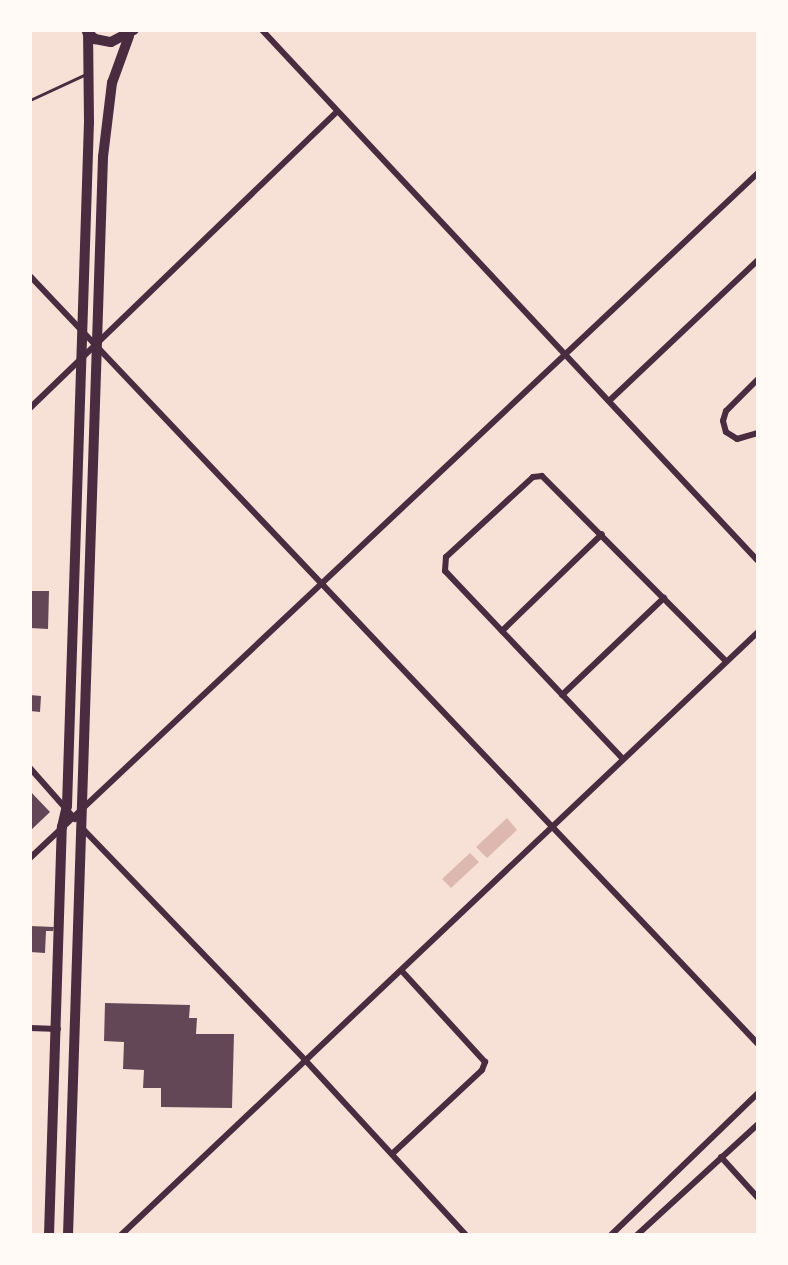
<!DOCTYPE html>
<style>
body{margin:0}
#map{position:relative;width:788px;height:1265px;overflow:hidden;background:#f7e1d7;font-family:"Roboto Serif",serif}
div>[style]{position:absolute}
.water>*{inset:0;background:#dcb8b0}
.building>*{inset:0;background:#644757}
.service>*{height:3px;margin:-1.5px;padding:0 1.5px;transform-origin:1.5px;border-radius:1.5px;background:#4a2c40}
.minor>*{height:6px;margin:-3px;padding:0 3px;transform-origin:3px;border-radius:3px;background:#4a2c40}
.primary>*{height:10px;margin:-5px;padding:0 5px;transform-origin:5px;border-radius:5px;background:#4a2c40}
span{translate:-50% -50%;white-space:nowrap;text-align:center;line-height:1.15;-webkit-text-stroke:6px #fffaf5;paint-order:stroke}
.frame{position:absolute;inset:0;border:32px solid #fffaf5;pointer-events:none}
</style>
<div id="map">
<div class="water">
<i style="clip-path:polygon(507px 818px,517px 830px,487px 858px,476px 847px)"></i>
<i style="clip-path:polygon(470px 853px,479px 862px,451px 888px,442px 879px)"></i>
</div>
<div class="building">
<i style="clip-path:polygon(30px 591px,49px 591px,48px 629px,30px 628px)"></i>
<i style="clip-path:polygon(30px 695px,41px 696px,40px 712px,30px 711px)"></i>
<i style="clip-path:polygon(30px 791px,50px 812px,30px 831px)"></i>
<i style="clip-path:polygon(30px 926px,54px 927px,53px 931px,46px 931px,45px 953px,30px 952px)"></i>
<i style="clip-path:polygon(105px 1003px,190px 1005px,189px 1018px,197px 1018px,196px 1034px,234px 1034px,232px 1108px,161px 1107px,161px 1088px,143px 1088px,144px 1070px,123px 1069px,124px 1042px,104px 1041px)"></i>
</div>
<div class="service">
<i style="left:30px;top:100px;width:62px;rotate:-24.9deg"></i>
</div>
<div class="minor">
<i style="left:262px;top:30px;width:727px;rotate:46.95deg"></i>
<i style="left:30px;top:276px;width:1058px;rotate:46.53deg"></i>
<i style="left:758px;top:379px;width:45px;rotate:135deg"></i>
<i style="left:726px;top:411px;width:10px;rotate:107deg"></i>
<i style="left:723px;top:421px;width:11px;rotate:75deg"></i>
<i style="left:726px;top:432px;width:13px;rotate:32deg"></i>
<i style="left:737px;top:439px;width:22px;rotate:-16deg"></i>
<i style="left:609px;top:401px;width:205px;rotate:-43.4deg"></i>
<i style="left:30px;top:408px;width:426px;rotate:-44deg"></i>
<i style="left:502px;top:631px;width:139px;rotate:-44.1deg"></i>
<i style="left:562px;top:695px;width:141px;rotate:-43.6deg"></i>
<i style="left:623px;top:759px;width:259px;rotate:-133.4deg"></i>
<i style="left:445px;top:571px;width:14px;rotate:-86deg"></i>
<i style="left:446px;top:557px;width:118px;rotate:-42.6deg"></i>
<i style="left:533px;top:477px;width:9px;rotate:-6deg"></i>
<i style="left:542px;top:476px;width:261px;rotate:45.2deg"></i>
<i style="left:30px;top:768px;width:68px;rotate:48.6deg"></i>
<i style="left:82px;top:828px;width:323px;rotate:46.1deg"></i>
<i style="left:306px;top:1061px;width:236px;rotate:47.4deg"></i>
<i style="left:30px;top:858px;width:1000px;rotate:-43.26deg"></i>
<i style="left:30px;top:1028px;width:28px;rotate:2deg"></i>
<i style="left:392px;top:1154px;width:123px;rotate:-43deg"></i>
<i style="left:482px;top:1070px;width:9px;rotate:-69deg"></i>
<i style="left:485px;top:1062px;width:123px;rotate:-132.4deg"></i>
<i style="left:721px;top:1157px;width:55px;rotate:47.9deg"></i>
<i style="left:121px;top:1235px;width:877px;rotate:-43.43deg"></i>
<i style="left:611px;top:1235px;width:204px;rotate:-44deg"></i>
<i style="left:637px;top:1235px;width:164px;rotate:-42.5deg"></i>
</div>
<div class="primary">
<i style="left:87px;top:32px;width:11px;rotate:41deg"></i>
<i style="left:95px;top:39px;width:16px;rotate:11deg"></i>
<i style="left:111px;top:42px;width:26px;rotate:-28deg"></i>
<i style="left:49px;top:1235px;width:408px;rotate:-88.2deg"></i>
<i style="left:62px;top:827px;width:22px;rotate:-77deg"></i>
<i style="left:67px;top:806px;width:683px;rotate:-88.16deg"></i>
<i style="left:89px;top:123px;width:90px;rotate:-90.6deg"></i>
<i style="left:68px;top:1235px;width:1079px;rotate:-88.14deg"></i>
<i style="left:103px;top:157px;width:75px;rotate:-83.1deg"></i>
<i style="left:112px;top:83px;width:50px;rotate:-70.1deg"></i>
</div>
<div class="frame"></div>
</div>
